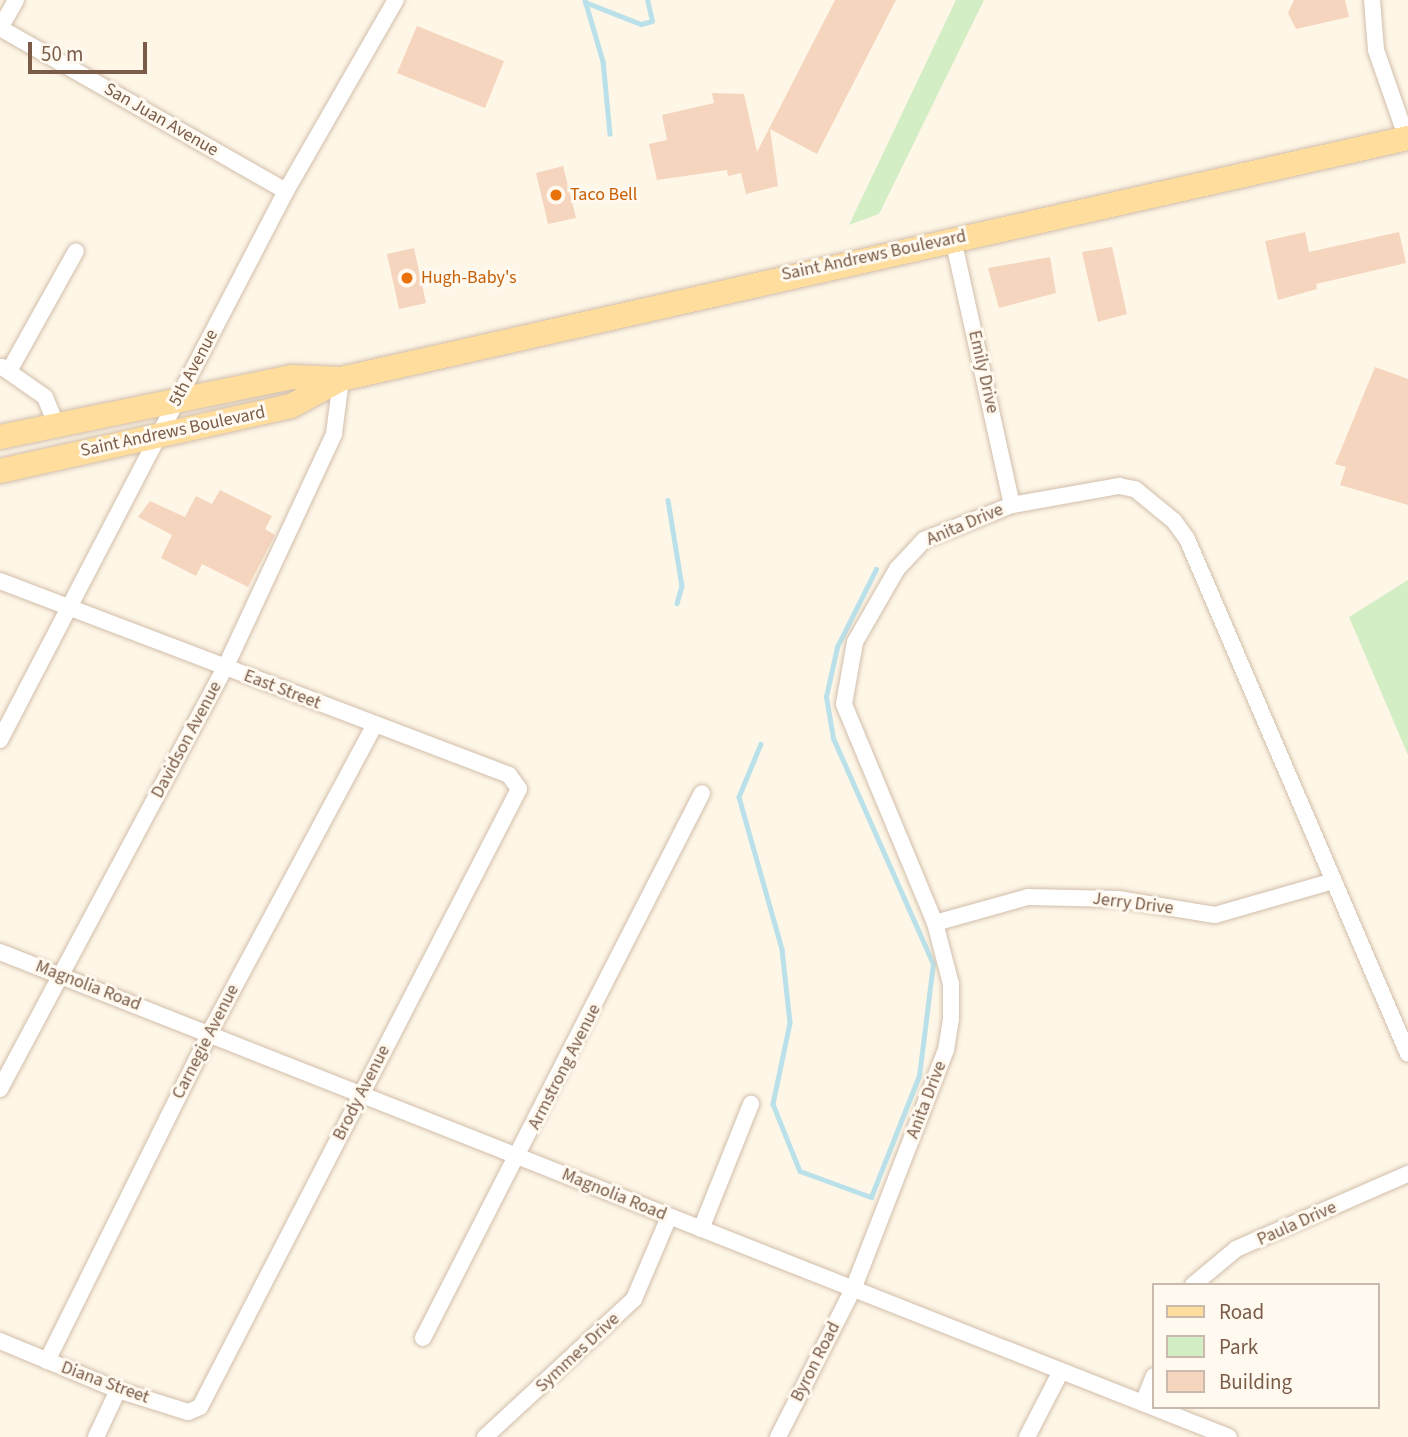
<!DOCTYPE html>
<style>
body{margin:0}
#map{position:relative;width:1408px;height:1437px;overflow:hidden;background:#fef6e7;font-family:"Source Sans 3",sans-serif}
div>[style]{position:absolute}
.green>*{inset:0;background:#d3edc4}
.stream>*{height:4.5px;margin:-2.25px;padding:0 2.25px;transform-origin:2.25px;border-radius:2.25px;background:#bae1e9}
.building>*{inset:0;background:#f5d5bd}
.roads{filter:drop-shadow(0 0 2px #d1beab) drop-shadow(0 0 2px #d1beab)}
.minor>*{height:16px;margin:-8px;padding:0 8px;transform-origin:8px;border-radius:8px;background:#fff}
.primary>*{height:24px;margin:-12px;padding:0 12px;transform-origin:12px;border-radius:12px;background:#ffdd9d}
.dots>*{width:19px;height:19px;translate:-50% -50%;box-sizing:border-box;border:4px solid #fff9ef;border-radius:50%}
span{translate:-50% -50%;white-space:nowrap;text-align:center;line-height:1.15;-webkit-text-stroke:6px #fff9ef;paint-order:stroke}
.street-label{font-size:18px;color:#7a5c49}
.food-label{font-size:18px;color:#c56008}
.left{translate:0 -50%;text-align:left}
.legend{position:absolute;left:1152px;top:1283px;width:228px;height:126px;box-sizing:border-box;background:#fff9ef;border:2px solid #cabaad;margin:0;padding:9px 12px;list-style:none;font-size:21px;color:#7a5c49}
.legend li{display:flex;align-items:center;gap:14px;height:35px}
.legend b{width:35px;border:2px solid #cabaad}
.scale{position:absolute;left:28px;top:42px;width:119px;height:32px;box-sizing:border-box;border:4px solid #7a5c49;border-top:0;padding-left:9px;font-size:21px;line-height:24px;white-space:nowrap;color:#7a5c49;-webkit-text-stroke:5px #fff9ef;paint-order:stroke}
</style>
<div id="map">
<div class="green">
<i style="clip-path:polygon(956px 0,984px 0,879px 214px,849px 225px)"></i>
<i style="clip-path:polygon(1408px 580px,1408px 755px,1349px 617px)"></i>
</div>
<div class="stream">
<i style="left:585px;top:0;width:64px;rotate:73.6deg"></i>
<i style="left:603px;top:61px;width:73px;rotate:84.5deg"></i>
<i style="left:585px;top:2px;width:60px;rotate:21.4deg"></i>
<i style="left:641px;top:24px;width:11px;rotate:-15deg"></i>
<i style="left:652px;top:21px;width:22px;rotate:-103deg"></i>
<i style="left:668px;top:500px;width:87px;rotate:80.8deg"></i>
<i style="left:682px;top:586px;width:18px;rotate:106deg"></i>
<i style="left:761px;top:744px;width:57px;rotate:112.5deg"></i>
<i style="left:739px;top:797px;width:158px;rotate:74.2deg"></i>
<i style="left:782px;top:949px;width:74px;rotate:83.8deg"></i>
<i style="left:790px;top:1023px;width:83px;rotate:101.9deg"></i>
<i style="left:773px;top:1104px;width:72px;rotate:68.1deg"></i>
<i style="left:800px;top:1171px;width:76px;rotate:20.1deg"></i>
<i style="left:871px;top:1197px;width:130px;rotate:-68.4deg"></i>
<i style="left:919px;top:1076px;width:113px;rotate:-82.9deg"></i>
<i style="left:933px;top:964px;width:247px;rotate:-113.9deg"></i>
<i style="left:833px;top:738px;width:42px;rotate:-99.7deg"></i>
<i style="left:826px;top:697px;width:51px;rotate:-77.6deg"></i>
<i style="left:837px;top:647px;width:87px;rotate:-63.4deg"></i>
</div>
<div class="building">
<i style="clip-path:polygon(835px 0,896px 0,817px 154px,770px 129px,778px 186px,746px 194px,741px 173px,728px 176px,727px 170px,657px 180px,649px 144px,667px 140px,662px 115px,714px 103px,712px 93px,744px 94px,757px 152px)"></i>
<i style="clip-path:polygon(1294px 0,1345px 0,1349px 17px,1296px 29px,1288px 13px)"></i>
<i style="clip-path:polygon(417px 26px,504px 61px,485px 108px,397px 73px)"></i>
<i style="clip-path:polygon(563px 166px,576px 218px,548px 224px,536px 173px)"></i>
<i style="clip-path:polygon(1305px 232px,1309px 252px,1399px 232px,1406px 263px,1316px 284px,1317px 289px,1278px 300px,1265px 241px)"></i>
<i style="clip-path:polygon(1112px 247px,1127px 314px,1098px 322px,1082px 252px)"></i>
<i style="clip-path:polygon(414px 248px,426px 303px,399px 309px,387px 254px)"></i>
<i style="clip-path:polygon(1050px 257px,1056px 293px,999px 308px,988px 268px)"></i>
<i style="clip-path:polygon(1375px 367px,1408px 379px,1408px 505px,1340px 485px,1346px 467px,1335px 464px)"></i>
<i style="clip-path:polygon(220px 490px,272px 516px,265px 529px,275px 535px,248px 587px,202px 564px,196px 576px,161px 558px,172px 535px,138px 517px,150px 501px,185px 517px,196px 496px,212px 504px)"></i>
</div>
<div class="roads">
<div class="minor">
<i style="left:1372px;top:0;width:50px;rotate:85.4deg"></i>
<i style="left:1376px;top:50px;width:97px;rotate:70.8deg"></i>
<i style="left:0;top:28px;width:329px;rotate:29.7deg"></i>
<i style="left:0;top:28px;width:32px;rotate:-60deg"></i>
<i style="left:953px;top:239px;width:272px;rotate:77.5deg"></i>
<i style="left:2px;top:367px;width:52px;rotate:34.9deg"></i>
<i style="left:45px;top:397px;width:31px;rotate:68deg"></i>
<i style="left:9px;top:371px;width:137px;rotate:-60.8deg"></i>
<i style="left:0;top:581px;width:545px;rotate:20.86deg"></i>
<i style="left:509px;top:775px;width:17px;rotate:54deg"></i>
<i style="left:519px;top:789px;width:695px;rotate:117.3deg"></i>
<i style="left:200px;top:1407px;width:13px;rotate:157deg"></i>
<i style="left:188px;top:1412px;width:73px;rotate:-162.6deg"></i>
<i style="left:118px;top:1390px;width:128px;rotate:-157.4deg"></i>
<i style="left:0;top:740px;width:619px;rotate:-62.48deg"></i>
<i style="left:286px;top:191px;width:220px;rotate:-60.1deg"></i>
<i style="left:935px;top:923px;width:97px;rotate:-15.6deg"></i>
<i style="left:1028px;top:897px;width:90px;rotate:1.3deg"></i>
<i style="left:1118px;top:899px;width:98px;rotate:9.4deg"></i>
<i style="left:1215px;top:915px;width:120px;rotate:-16deg"></i>
<i style="left:0;top:952px;width:1321px;rotate:21.54deg"></i>
<i style="left:0;top:1089px;width:477px;rotate:-61.9deg"></i>
<i style="left:225px;top:668px;width:258px;rotate:-65deg"></i>
<i style="left:334px;top:434px;width:55px;rotate:-82.7deg"></i>
<i style="left:701px;top:1229px;width:135px;rotate:-68.2deg"></i>
<i style="left:1193px;top:1285px;width:56px;rotate:-39.9deg"></i>
<i style="left:1236px;top:1249px;width:188px;rotate:-23.6deg"></i>
<i style="left:423px;top:1338px;width:612px;rotate:-62.89deg"></i>
<i style="left:47px;top:1361px;width:367px;rotate:-63.6deg"></i>
<i style="left:210px;top:1032px;width:347px;rotate:-61.8deg"></i>
<i style="left:1143px;top:1403px;width:29px;rotate:-68deg"></i>
<i style="left:96px;top:1437px;width:52px;rotate:-64.9deg"></i>
<i style="left:485px;top:1437px;width:203px;rotate:-42.8deg"></i>
<i style="left:634px;top:1299px;width:89px;rotate:-66.9deg"></i>
<i style="left:778px;top:1437px;width:168px;rotate:-63.1deg"></i>
<i style="left:854px;top:1287px;width:254px;rotate:-68.8deg"></i>
<i style="left:946px;top:1050px;width:31px;rotate:-81deg"></i>
<i style="left:951px;top:1019px;width:35px;rotate:-90deg"></i>
<i style="left:951px;top:984px;width:63px;rotate:-104.7deg"></i>
<i style="left:935px;top:923px;width:237px;rotate:-112.6deg"></i>
<i style="left:844px;top:704px;width:63px;rotate:-79.9deg"></i>
<i style="left:855px;top:642px;width:84px;rotate:-60.1deg"></i>
<i style="left:897px;top:569px;width:40px;rotate:-47deg"></i>
<i style="left:924px;top:540px;width:95px;rotate:-21.7deg"></i>
<i style="left:1012px;top:505px;width:109px;rotate:-10.1deg"></i>
<i style="left:1119px;top:486px;width:16px;rotate:11deg"></i>
<i style="left:1135px;top:489px;width:50px;rotate:39.4deg"></i>
<i style="left:1174px;top:521px;width:22px;rotate:54deg"></i>
<i style="left:1187px;top:539px;width:560px;rotate:66.77deg"></i>
<i style="left:1027px;top:1437px;width:74px;rotate:-62.7deg"></i>
</div>
<div class="primary">
<i style="left:0;top:437px;width:298px;rotate:-11.6deg"></i>
<i style="left:292px;top:377px;width:49px;rotate:2.3deg"></i>
<i style="left:341px;top:379px;width:1094px;rotate:-12.73deg"></i>
<i style="left:0;top:471px;width:298px;rotate:-12.6deg"></i>
<i style="left:291px;top:406px;width:55px;rotate:-28.4deg"></i>
</div>
</div>
<div class="dots">
<i style="left:556px;top:195px;background:#e8710a"></i>
<i style="left:407px;top:278px;background:#e8710a"></i>
</div>
<div class="street-label">
<span style="left:161px;top:120px;rotate:30deg">San Juan Avenue</span>
<span style="left:874px;top:256px;rotate:-12deg">Saint Andrews Boulevard</span>
<span style="left:194px;top:368px;rotate:-62deg">5th Avenue</span>
<span style="left:983px;top:372px;rotate:77deg">Emily Drive</span>
<span style="left:173px;top:432px;rotate:-12deg">Saint Andrews Boulevard</span>
<span style="left:965px;top:525px;rotate:-23deg">Anita Drive</span>
<span style="left:282px;top:690px;rotate:21deg">East Street</span>
<span style="left:187px;top:740px;rotate:-62deg">Davidson Avenue</span>
<span style="left:1133px;top:904px;rotate:7deg">Jerry Drive</span>
<span style="left:88px;top:986px;rotate:21deg">Magnolia Road</span>
<span style="left:206px;top:1042px;rotate:-63deg">Carnegie Avenue</span>
<span style="left:565px;top:1067px;rotate:-63deg">Armstrong Avenue</span>
<span style="left:362px;top:1093px;rotate:-63deg">Brody Avenue</span>
<span style="left:927px;top:1100px;rotate:-69deg">Anita Drive</span>
<span style="left:614px;top:1195px;rotate:22deg">Magnolia Road</span>
<span style="left:1297px;top:1224px;rotate:-24deg">Paula Drive</span>
<span style="left:578px;top:1353px;rotate:-43deg">Symmes Drive</span>
<span style="left:816px;top:1362px;rotate:-63deg">Byron Road</span>
<span style="left:105px;top:1383px;rotate:20deg">Diana Street</span>
</div>
<div class="food-label">
<span class="left" style="left:570px;top:195px">Taco Bell</span>
<span class="left" style="left:421px;top:278px">Hugh-Baby's</span>
</div>
<ul class="legend">
<li><b style="height:9px;background:#ffdd9d"></b>Road</li>
<li><b style="height:19px;background:#d3edc4"></b>Park</li>
<li><b style="height:19px;background:#f5d5bd"></b>Building</li>
</ul>
<div class="scale">50 m</div>
</div>
